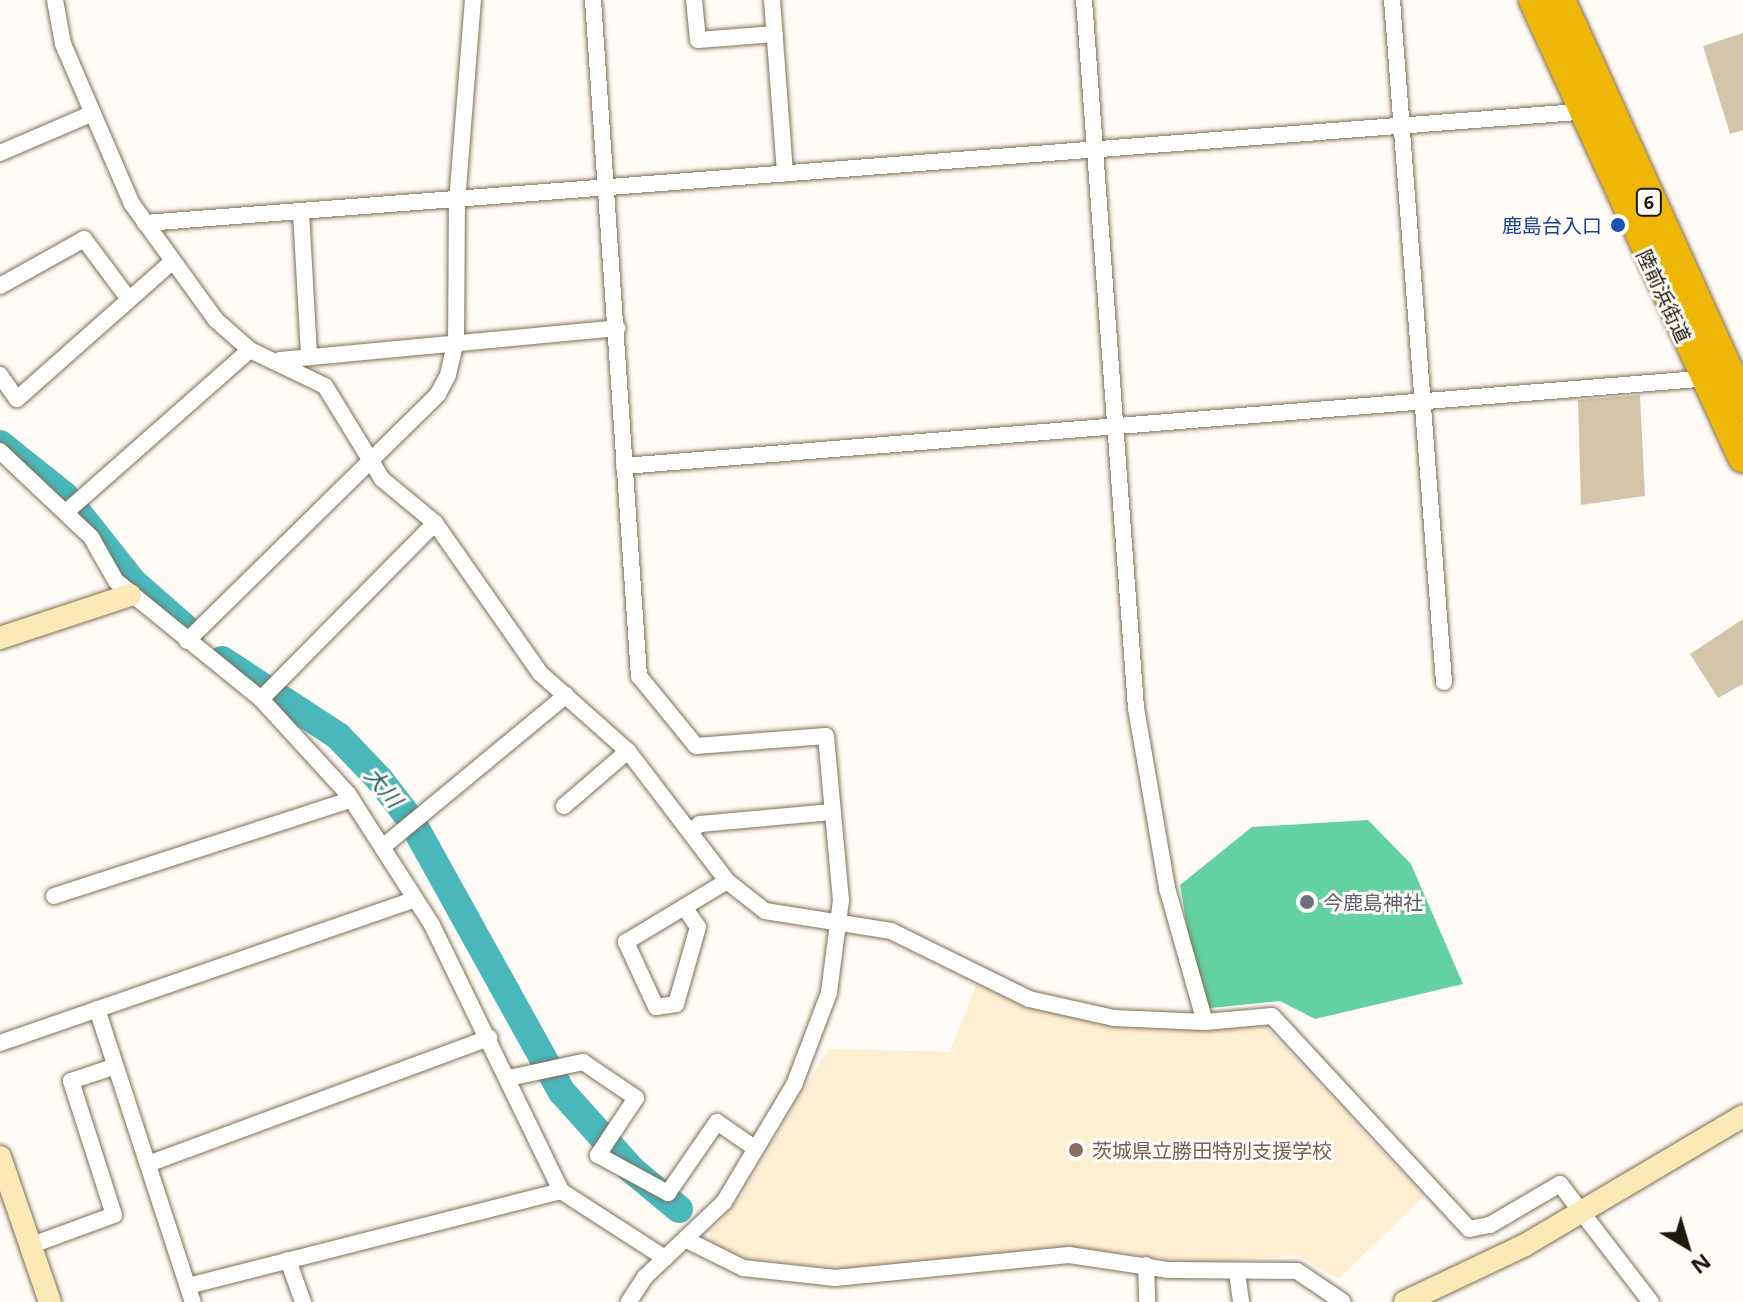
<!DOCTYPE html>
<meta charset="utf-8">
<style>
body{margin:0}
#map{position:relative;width:1743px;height:1302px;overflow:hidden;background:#fffbf6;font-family:"Open Sans","Noto Sans JP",sans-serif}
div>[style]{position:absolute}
.built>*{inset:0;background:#feeed2}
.forest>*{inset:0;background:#63d1a1}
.river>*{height:28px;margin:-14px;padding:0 14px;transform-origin:14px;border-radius:14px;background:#4ab7bb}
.building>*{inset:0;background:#d4c5aa}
.roads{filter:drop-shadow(0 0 2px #7d6f56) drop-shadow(0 0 2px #7d6f56)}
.street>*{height:16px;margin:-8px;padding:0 8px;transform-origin:8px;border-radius:8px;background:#fff}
.secondary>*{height:22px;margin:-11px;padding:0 11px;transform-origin:11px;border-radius:11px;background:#fae9b5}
.highway>*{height:30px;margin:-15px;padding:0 15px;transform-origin:15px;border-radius:15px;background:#eeb707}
.dots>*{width:22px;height:22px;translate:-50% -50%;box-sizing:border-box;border:4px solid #fffbf6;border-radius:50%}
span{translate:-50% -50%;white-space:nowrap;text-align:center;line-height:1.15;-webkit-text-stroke:6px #fffbf6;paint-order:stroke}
.shield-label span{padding:2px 6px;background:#fffbf6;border:2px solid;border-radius:6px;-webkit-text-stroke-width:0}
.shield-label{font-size:18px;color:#1d180e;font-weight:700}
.transit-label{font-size:20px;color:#164399}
.right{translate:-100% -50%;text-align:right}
.street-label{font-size:20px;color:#1d180e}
.worship-label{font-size:20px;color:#5b616d}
.left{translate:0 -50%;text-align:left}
.education-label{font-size:20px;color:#785e54}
.water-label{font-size:22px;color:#215d5f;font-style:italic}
.north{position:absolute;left:1647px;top:1206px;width:80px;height:80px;-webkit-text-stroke:6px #fffbf6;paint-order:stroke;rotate:142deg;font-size:22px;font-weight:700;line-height:32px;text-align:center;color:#1d180e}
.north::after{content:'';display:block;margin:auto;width:28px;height:36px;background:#1d180e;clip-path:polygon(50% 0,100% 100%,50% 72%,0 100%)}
</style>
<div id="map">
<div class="built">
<i style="clip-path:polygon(977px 983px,1030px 1007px,1099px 1024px,1181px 1030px,1264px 1025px,1424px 1196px,1339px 1279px,1297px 1255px,1207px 1263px,1055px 1246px,877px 1271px,748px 1259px,711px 1245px,710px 1233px,740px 1198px,828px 1049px,950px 1052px)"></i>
</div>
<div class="forest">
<i style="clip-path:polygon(1368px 820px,1411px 864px,1463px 984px,1315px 1019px,1280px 1001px,1201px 1009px,1180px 885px,1252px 827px)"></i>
</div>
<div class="river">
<i style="left:0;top:444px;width:82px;rotate:38.6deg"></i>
<i style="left:64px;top:495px;width:111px;rotate:51.6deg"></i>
<i style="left:133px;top:582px;width:77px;rotate:41.3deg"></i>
<i style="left:222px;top:660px;width:139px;rotate:33.2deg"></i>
<i style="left:338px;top:736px;width:61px;rotate:46.3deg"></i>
<i style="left:380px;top:780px;width:51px;rotate:52.2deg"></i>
<i style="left:411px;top:820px;width:311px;rotate:61deg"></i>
<i style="left:562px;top:1092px;width:105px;rotate:48.1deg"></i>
<i style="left:632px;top:1170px;width:61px;rotate:39.7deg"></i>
</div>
<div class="building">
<i style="clip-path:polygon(1743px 33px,1743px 130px,1730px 134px,1703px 46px)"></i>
<i style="clip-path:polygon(1640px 395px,1645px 496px,1581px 505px,1578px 400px)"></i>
<i style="clip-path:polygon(1743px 619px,1743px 684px,1718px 698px,1690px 654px)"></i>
</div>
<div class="roads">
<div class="street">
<i style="left:55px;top:0;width:45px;rotate:79.7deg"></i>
<i style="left:63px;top:44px;width:174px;rotate:66.7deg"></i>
<i style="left:132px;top:204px;width:143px;rotate:54.1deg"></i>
<i style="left:216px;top:320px;width:45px;rotate:41.4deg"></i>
<i style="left:250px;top:350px;width:83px;rotate:25.6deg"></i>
<i style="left:325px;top:386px;width:109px;rotate:58.5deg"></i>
<i style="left:382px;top:479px;width:69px;rotate:39.7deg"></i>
<i style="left:435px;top:523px;width:183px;rotate:55deg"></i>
<i style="left:540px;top:673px;width:118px;rotate:41.6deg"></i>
<i style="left:628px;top:751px;width:163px;rotate:52.7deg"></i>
<i style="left:727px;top:881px;width:48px;rotate:38.3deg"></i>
<i style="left:765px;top:911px;width:128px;rotate:9deg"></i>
<i style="left:891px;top:931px;width:154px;rotate:26.2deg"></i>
<i style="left:1029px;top:999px;width:87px;rotate:12.6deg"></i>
<i style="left:1114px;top:1018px;width:91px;rotate:2.5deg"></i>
<i style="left:593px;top:0;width:678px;rotate:86.11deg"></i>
<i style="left:639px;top:676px;width:90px;rotate:50.8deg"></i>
<i style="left:696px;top:746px;width:130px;rotate:-4.4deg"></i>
<i style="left:826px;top:736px;width:165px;rotate:84.8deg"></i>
<i style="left:841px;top:900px;width:94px;rotate:97.4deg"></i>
<i style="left:829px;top:993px;width:98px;rotate:110.8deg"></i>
<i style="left:794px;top:1085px;width:136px;rotate:120.9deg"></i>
<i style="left:724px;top:1202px;width:109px;rotate:136.5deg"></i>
<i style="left:645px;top:1277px;width:30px;rotate:123deg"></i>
<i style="left:694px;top:0;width:40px;rotate:84.3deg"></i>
<i style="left:698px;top:40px;width:77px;rotate:-4.5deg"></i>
<i style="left:772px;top:0;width:174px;rotate:85.7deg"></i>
<i style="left:1084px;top:0;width:710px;rotate:85.8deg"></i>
<i style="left:1136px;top:708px;width:183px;rotate:80.2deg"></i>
<i style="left:1167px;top:888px;width:139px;rotate:74.2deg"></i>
<i style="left:1205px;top:1022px;width:67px;rotate:-5.1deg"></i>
<i style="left:1272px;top:1016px;width:290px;rotate:47.2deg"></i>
<i style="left:1469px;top:1229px;width:21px;rotate:-11deg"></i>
<i style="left:1490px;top:1225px;width:81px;rotate:-30.4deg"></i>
<i style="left:1560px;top:1184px;width:149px;rotate:52.4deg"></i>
<i style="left:1392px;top:0;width:684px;rotate:85.64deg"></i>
<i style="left:0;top:153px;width:101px;rotate:-23.3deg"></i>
<i style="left:301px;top:212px;width:141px;rotate:86.8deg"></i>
<i style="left:145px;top:223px;width:1450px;rotate:-4.43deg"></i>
<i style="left:0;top:286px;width:96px;rotate:-29.2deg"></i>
<i style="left:84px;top:239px;width:74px;rotate:53.3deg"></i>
<i style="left:280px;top:360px;width:339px;rotate:-5.4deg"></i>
<i style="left:0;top:375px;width:29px;rotate:55deg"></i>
<i style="left:17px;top:399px;width:207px;rotate:-41.5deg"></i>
<i style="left:0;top:451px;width:125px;rotate:43.4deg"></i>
<i style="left:91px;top:537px;width:51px;rotate:60.4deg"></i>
<i style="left:116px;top:581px;width:187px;rotate:39.1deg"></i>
<i style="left:261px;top:699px;width:129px;rotate:47.5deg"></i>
<i style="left:348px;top:794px;width:156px;rotate:57.3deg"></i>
<i style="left:432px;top:925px;width:296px;rotate:64.1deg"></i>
<i style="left:561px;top:1191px;width:124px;rotate:32.8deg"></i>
<i style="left:624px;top:466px;width:1090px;rotate:-4.63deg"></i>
<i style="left:66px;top:512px;width:245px;rotate:-41.4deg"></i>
<i style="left:187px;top:641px;width:352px;rotate:-44.5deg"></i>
<i style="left:438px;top:394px;width:21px;rotate:-62deg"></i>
<i style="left:448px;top:375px;width:35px;rotate:-77deg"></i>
<i style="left:456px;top:341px;width:139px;rotate:-89.6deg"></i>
<i style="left:457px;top:202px;width:203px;rotate:-85.5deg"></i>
<i style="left:261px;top:699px;width:247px;rotate:-45.3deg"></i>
<i style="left:564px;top:806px;width:84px;rotate:-40.7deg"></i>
<i style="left:690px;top:832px;width:13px;rotate:-39deg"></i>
<i style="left:700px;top:824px;width:132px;rotate:-5.2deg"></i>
<i style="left:385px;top:845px;width:235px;rotate:-39.6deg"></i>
<i style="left:54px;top:896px;width:313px;rotate:-18deg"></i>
<i style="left:684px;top:907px;width:24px;rotate:55deg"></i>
<i style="left:698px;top:927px;width:80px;rotate:105.9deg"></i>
<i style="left:676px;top:1004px;width:20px;rotate:171deg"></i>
<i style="left:656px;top:1007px;width:72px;rotate:-114.8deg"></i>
<i style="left:626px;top:942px;width:118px;rotate:-31.1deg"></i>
<i style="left:97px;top:1009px;width:308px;rotate:71.9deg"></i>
<i style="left:0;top:1043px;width:439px;rotate:-19.1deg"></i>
<i style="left:509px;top:1078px;width:76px;rotate:-12.2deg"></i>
<i style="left:583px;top:1062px;width:64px;rotate:34.2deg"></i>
<i style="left:636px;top:1098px;width:69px;rotate:123.7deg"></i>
<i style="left:598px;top:1155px;width:80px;rotate:28.5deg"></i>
<i style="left:668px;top:1193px;width:86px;rotate:-55.4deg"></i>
<i style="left:717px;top:1122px;width:47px;rotate:34.7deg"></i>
<i style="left:148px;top:1164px;width:364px;rotate:-20.3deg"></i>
<i style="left:687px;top:1240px;width:63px;rotate:26.6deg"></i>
<i style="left:743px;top:1268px;width:93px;rotate:6.2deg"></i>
<i style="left:835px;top:1278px;width:235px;rotate:-5.6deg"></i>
<i style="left:1069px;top:1255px;width:100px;rotate:8.6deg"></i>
<i style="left:1168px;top:1270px;width:129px;rotate:0.4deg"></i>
<i style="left:1297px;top:1271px;width:55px;rotate:34deg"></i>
<i style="left:32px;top:1245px;width:87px;rotate:-20.1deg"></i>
<i style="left:114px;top:1215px;width:141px;rotate:-107.8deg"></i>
<i style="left:71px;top:1081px;width:47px;rotate:-18.4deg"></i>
<i style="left:288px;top:1260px;width:45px;rotate:70.3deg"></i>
<i style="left:1146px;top:1265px;width:37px;rotate:88deg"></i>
<i style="left:1237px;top:1273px;width:29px;rotate:82deg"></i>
<i style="left:188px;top:1286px;width:385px;rotate:-14.3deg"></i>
</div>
<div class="secondary">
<i style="left:0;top:638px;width:137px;rotate:-18.3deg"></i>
<i style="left:0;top:1157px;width:153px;rotate:71deg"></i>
<i style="left:1405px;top:1302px;width:133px;rotate:-25.4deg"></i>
<i style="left:1525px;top:1245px;width:253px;rotate:-30.6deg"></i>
</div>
<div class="highway">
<i style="left:1534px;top:0;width:503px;rotate:65.42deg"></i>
<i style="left:1560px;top:0;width:443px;rotate:65.6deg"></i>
</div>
</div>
<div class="dots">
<i style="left:1618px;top:225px;background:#1a4fb4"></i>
<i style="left:1307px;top:902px;background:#6b7280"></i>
<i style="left:1076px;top:1150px;background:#8d6e63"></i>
</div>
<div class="shield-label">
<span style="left:1649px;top:202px">6</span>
</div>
<div class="transit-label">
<span class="right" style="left:1602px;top:225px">鹿島台入口</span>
</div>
<div class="street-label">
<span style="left:1664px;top:296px;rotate:65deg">陸前浜街道</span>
</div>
<div class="worship-label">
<span class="left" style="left:1323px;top:902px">今鹿島神社</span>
</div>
<div class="education-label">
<span class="left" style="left:1092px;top:1150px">茨城県立勝田特別支援学校</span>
</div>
<div class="water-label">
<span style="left:384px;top:787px;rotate:50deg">大川</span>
</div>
<div class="north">N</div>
</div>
